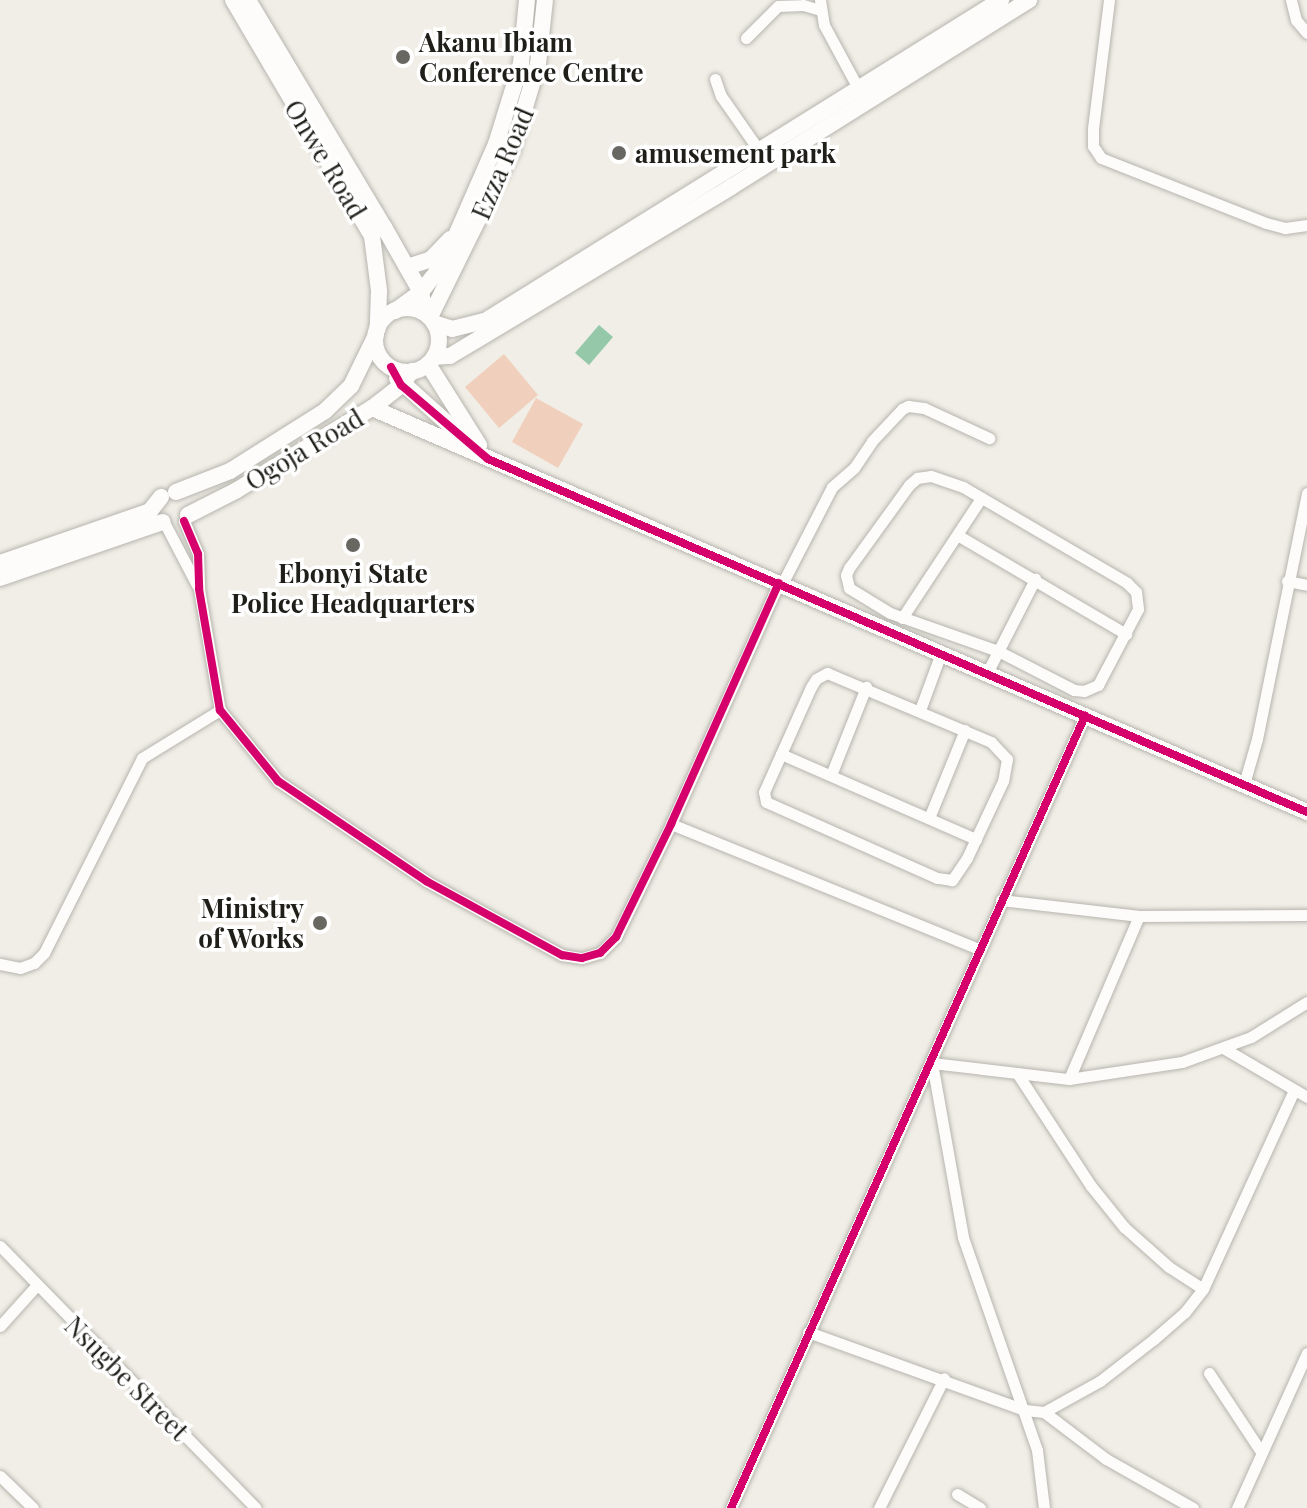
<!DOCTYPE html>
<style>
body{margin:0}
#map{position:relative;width:1307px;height:1508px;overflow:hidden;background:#f0eee6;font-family:"Playfair Display",serif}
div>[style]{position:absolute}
.green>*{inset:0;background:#f0d0bd}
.water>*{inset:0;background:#95c8a9}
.roads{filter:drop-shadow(0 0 2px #b6b5ae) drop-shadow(0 0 2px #b6b5ae)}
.street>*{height:11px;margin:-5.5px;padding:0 5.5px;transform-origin:5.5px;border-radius:5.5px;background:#fdfcfb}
.secondary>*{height:16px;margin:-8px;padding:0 8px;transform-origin:8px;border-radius:8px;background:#fdfcfb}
.secondary>.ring{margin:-8px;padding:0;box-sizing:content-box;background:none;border:16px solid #fdfcfb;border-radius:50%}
.cycleway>*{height:8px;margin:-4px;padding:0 4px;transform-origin:4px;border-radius:4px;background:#d6006c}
.dots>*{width:22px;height:22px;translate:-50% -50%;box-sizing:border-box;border:4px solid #fff;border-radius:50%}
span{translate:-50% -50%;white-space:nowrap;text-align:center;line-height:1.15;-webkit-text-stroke:7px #fff;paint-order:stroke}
.poi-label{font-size:26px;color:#1f1e19;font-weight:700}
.left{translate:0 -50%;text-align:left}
.right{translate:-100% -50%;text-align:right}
.street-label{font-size:26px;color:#1f1e19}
</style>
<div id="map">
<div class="green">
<i style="clip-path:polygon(504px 354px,538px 395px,499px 428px,465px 387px)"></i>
<i style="clip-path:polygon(536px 398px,583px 424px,558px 468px,512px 442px)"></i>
</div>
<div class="water">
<i style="clip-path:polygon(599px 325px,613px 337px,589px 365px,575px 353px)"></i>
</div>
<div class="roads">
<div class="street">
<i style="left:820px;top:0;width:25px;rotate:81deg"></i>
<i style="left:824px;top:25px;width:72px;rotate:61.6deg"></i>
<i style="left:1109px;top:0;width:130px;rotate:97.1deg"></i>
<i style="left:1093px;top:129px;width:17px;rotate:90deg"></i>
<i style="left:1093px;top:146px;width:14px;rotate:56deg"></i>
<i style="left:1101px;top:158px;width:177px;rotate:21.5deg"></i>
<i style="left:1266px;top:223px;width:20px;rotate:15deg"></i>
<i style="left:1285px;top:228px;width:22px;rotate:-8deg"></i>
<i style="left:1291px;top:0;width:21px;rotate:76deg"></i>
<i style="left:1296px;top:20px;width:17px;rotate:50deg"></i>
<i style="left:746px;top:38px;width:45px;rotate:-45deg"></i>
<i style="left:778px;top:6px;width:25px;rotate:-2deg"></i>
<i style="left:803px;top:5px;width:18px;rotate:16deg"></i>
<i style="left:715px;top:79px;width:18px;rotate:71deg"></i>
<i style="left:721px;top:96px;width:68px;rotate:55.1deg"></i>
<i style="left:931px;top:476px;width:34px;rotate:19deg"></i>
<i style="left:963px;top:487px;width:190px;rotate:30.3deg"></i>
<i style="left:1127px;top:583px;width:13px;rotate:45deg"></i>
<i style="left:1136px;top:592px;width:17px;rotate:83deg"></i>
<i style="left:1138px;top:609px;width:86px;rotate:117.8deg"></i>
<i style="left:1098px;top:685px;width:15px;rotate:157deg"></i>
<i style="left:1084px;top:691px;width:10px;rotate:-174deg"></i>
<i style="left:1074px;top:690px;width:85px;rotate:-152.8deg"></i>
<i style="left:998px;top:651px;width:114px;rotate:-160.6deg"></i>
<i style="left:890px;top:613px;width:48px;rotate:-148.6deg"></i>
<i style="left:849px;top:588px;width:13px;rotate:-103deg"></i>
<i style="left:846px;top:575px;width:8px;rotate:-67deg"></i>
<i style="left:849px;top:568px;width:102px;rotate:-54.1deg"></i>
<i style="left:909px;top:485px;width:11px;rotate:-41deg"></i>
<i style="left:917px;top:478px;width:14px;rotate:-8deg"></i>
<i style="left:184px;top:521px;width:36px;rotate:67deg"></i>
<i style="left:198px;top:554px;width:35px;rotate:88deg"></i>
<i style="left:199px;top:589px;width:123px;rotate:80.2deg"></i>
<i style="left:220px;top:710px;width:92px;rotate:50.8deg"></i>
<i style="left:278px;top:781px;width:179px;rotate:34deg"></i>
<i style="left:426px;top:881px;width:155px;rotate:28.6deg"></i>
<i style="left:562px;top:955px;width:20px;rotate:9deg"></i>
<i style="left:582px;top:958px;width:19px;rotate:-16deg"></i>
<i style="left:600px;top:953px;width:23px;rotate:-45deg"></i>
<i style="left:616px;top:937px;width:126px;rotate:-64deg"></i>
<i style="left:671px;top:824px;width:264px;rotate:-65.9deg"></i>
<i style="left:165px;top:524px;width:69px;rotate:62.3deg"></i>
<i style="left:959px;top:536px;width:194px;rotate:30.4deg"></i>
<i style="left:1287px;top:581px;width:20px;rotate:11deg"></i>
<i style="left:782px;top:584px;width:109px;rotate:-62.7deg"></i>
<i style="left:832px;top:487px;width:29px;rotate:-41deg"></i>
<i style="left:854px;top:468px;width:32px;rotate:-56deg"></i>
<i style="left:872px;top:441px;width:44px;rotate:-46.8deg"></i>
<i style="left:902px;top:409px;width:7px;rotate:-27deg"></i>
<i style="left:908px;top:406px;width:16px;rotate:7deg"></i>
<i style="left:924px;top:408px;width:72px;rotate:24.8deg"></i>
<i style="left:902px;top:618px;width:144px;rotate:-56.6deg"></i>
<i style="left:827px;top:673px;width:178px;rotate:22.8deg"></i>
<i style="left:991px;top:742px;width:23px;rotate:47deg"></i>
<i style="left:1007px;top:759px;width:22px;rotate:100deg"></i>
<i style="left:1003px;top:781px;width:85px;rotate:115.1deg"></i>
<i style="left:967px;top:858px;width:27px;rotate:124deg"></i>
<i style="left:952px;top:880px;width:15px;rotate:-172deg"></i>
<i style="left:937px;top:878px;width:187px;rotate:-156deg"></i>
<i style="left:766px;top:802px;width:10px;rotate:-101deg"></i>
<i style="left:764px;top:792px;width:115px;rotate:-65.9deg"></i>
<i style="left:811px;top:687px;width:9px;rotate:-58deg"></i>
<i style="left:816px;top:679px;width:13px;rotate:-29deg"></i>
<i style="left:987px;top:673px;width:106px;rotate:-62.9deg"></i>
<i style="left:920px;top:710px;width:61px;rotate:-69.8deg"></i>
<i style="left:781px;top:754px;width:213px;rotate:23.6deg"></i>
<i style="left:831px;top:775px;width:95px;rotate:-68.3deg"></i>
<i style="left:1244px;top:784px;width:47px;rotate:-73.9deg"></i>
<i style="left:1257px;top:739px;width:251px;rotate:-78.5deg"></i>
<i style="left:929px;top:818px;width:95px;rotate:-67.8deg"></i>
<i style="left:671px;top:824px;width:332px;rotate:22.1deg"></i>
<i style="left:1001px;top:900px;width:139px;rotate:6.6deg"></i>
<i style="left:1139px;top:916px;width:168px;rotate:-0.3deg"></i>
<i style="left:0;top:964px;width:20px;rotate:11deg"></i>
<i style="left:20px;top:968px;width:15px;rotate:-20deg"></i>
<i style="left:34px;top:963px;width:14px;rotate:-45deg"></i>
<i style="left:44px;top:953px;width:218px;rotate:-63.3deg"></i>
<i style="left:142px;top:758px;width:92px;rotate:-31.6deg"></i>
<i style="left:1225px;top:1049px;width:95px;rotate:30.3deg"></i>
<i style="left:1017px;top:1073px;width:135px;rotate:56.8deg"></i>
<i style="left:1091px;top:1186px;width:53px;rotate:51.2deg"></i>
<i style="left:1124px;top:1227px;width:60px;rotate:41.6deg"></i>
<i style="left:1169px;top:1267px;width:40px;rotate:32.9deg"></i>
<i style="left:1069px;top:1079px;width:177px;rotate:-66.8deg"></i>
<i style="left:0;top:1246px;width:366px;rotate:45.7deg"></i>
<i style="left:0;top:1326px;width:54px;rotate:-48deg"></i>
<i style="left:808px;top:1332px;width:231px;rotate:19.8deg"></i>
<i style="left:1025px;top:1410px;width:19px;rotate:6deg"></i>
<i style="left:1044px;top:1412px;width:64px;rotate:-29deg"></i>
<i style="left:1100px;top:1381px;width:68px;rotate:-37.9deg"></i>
<i style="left:1154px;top:1339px;width:41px;rotate:-41.1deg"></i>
<i style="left:1185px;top:1312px;width:29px;rotate:-52deg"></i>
<i style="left:1203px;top:1289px;width:219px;rotate:-65.4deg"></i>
<i style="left:1209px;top:1373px;width:95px;rotate:56.6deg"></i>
<i style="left:1044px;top:1412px;width:78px;rotate:37.2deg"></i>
<i style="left:1106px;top:1459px;width:100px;rotate:29.4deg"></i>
<i style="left:0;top:1476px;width:46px;rotate:44.1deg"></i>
<i style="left:957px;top:1494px;width:27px;rotate:31deg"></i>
<i style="left:731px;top:1508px;width:868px;rotate:-65.92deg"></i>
<i style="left:879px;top:1508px;width:145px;rotate:-63.4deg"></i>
<i style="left:1044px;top:1508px;width:58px;rotate:-96.9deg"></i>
<i style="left:1037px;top:1450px;width:225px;rotate:-109.2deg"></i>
<i style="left:963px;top:1237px;width:177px;rotate:-100.1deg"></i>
<i style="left:932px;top:1063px;width:138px;rotate:6.7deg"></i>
<i style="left:1069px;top:1079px;width:114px;rotate:-8.6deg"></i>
<i style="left:1182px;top:1062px;width:73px;rotate:-19.9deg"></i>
<i style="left:1251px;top:1037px;width:66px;rotate:-32deg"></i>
<i style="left:1237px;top:1508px;width:170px;rotate:-65.7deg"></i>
</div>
<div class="secondary">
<i style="left:233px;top:0;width:274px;rotate:59.5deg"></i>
<i style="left:372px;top:236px;width:55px;rotate:82.7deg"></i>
<i style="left:379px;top:291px;width:38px;rotate:92deg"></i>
<i style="left:248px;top:0;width:265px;rotate:59.1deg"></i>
<i style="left:384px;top:227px;width:75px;rotate:60.4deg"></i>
<i style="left:421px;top:292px;width:21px;rotate:79deg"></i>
<i style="left:407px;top:267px;width:25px;rotate:-18deg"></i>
<i style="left:431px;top:259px;width:28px;rotate:-46deg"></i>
<i class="ring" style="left:375px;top:308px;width:48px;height:48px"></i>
<i style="left:395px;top:311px;width:32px;rotate:-36deg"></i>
<i style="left:421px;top:292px;width:37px;rotate:-52deg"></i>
<i style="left:444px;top:263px;width:130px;rotate:-66.4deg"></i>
<i style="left:496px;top:144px;width:85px;rotate:-72.8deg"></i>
<i style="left:521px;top:63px;width:63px;rotate:-84.6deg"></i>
<i style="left:430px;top:317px;width:186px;rotate:-63.8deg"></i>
<i style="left:512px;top:150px;width:90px;rotate:-73.2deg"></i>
<i style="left:538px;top:64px;width:64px;rotate:-83.8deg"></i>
<i style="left:434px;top:323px;width:19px;rotate:18deg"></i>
<i style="left:452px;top:329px;width:34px;rotate:-14deg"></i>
<i style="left:485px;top:321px;width:608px;rotate:-31.89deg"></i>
<i style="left:434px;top:357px;width:16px;rotate:-4deg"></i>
<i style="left:450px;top:356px;width:328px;rotate:-31deg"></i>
<i style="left:731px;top:187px;width:352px;rotate:-32.1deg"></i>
<i style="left:428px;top:364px;width:96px;rotate:57.8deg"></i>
<i style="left:397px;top:378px;width:105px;rotate:41.9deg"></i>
<i style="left:372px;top:408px;width:1019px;rotate:23.37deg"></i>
<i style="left:176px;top:492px;width:58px;rotate:-21.3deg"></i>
<i style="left:230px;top:471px;width:112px;rotate:-32.3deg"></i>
<i style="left:325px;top:411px;width:36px;rotate:-44deg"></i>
<i style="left:351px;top:386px;width:57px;rotate:-63.9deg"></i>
<i style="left:188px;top:515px;width:55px;rotate:-27deg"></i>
<i style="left:237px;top:490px;width:158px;rotate:-31.3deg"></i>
<i style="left:372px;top:408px;width:37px;rotate:-38deg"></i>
<i style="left:401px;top:385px;width:18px;rotate:-52deg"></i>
<i style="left:0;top:563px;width:159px;rotate:-19.1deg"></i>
<i style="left:150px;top:511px;width:18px;rotate:-52deg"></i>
<i style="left:0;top:578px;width:172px;rotate:-19deg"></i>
</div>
</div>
<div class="cycleway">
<i style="left:391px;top:367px;width:21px;rotate:61deg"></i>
<i style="left:401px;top:385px;width:114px;rotate:40.4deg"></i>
<i style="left:488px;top:459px;width:892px;rotate:23.32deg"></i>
<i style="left:184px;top:521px;width:36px;rotate:67deg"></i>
<i style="left:198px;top:554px;width:35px;rotate:88deg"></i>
<i style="left:199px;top:589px;width:123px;rotate:80.2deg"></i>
<i style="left:220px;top:710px;width:92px;rotate:50.8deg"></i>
<i style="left:278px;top:781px;width:179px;rotate:34deg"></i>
<i style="left:426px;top:881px;width:155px;rotate:28.6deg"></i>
<i style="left:562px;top:955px;width:20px;rotate:9deg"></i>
<i style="left:582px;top:958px;width:19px;rotate:-16deg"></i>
<i style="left:600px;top:953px;width:23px;rotate:-45deg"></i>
<i style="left:616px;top:937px;width:126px;rotate:-64deg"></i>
<i style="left:671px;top:824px;width:264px;rotate:-65.9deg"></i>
<i style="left:731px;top:1508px;width:868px;rotate:-65.92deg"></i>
</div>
<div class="dots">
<i style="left:403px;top:57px;background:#686761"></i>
<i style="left:619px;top:153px;background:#686761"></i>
<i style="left:353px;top:545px;background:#686761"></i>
<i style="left:320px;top:923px;background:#686761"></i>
</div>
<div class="poi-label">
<span class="left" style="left:419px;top:57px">Akanu Ibiam<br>Conference Centre</span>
<span class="left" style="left:635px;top:153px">amusement park</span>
<span style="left:353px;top:588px">Ebonyi State<br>Police Headquarters</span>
<span class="right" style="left:304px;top:923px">Ministry<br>of Works</span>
</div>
<div class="street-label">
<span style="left:326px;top:159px;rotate:59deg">Onwe Road</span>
<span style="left:502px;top:163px;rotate:-67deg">Ezza Road</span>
<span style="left:304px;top:449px;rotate:-31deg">Ogoja Road</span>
<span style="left:127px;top:1378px;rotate:45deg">Nsugbe Street</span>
</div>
</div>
